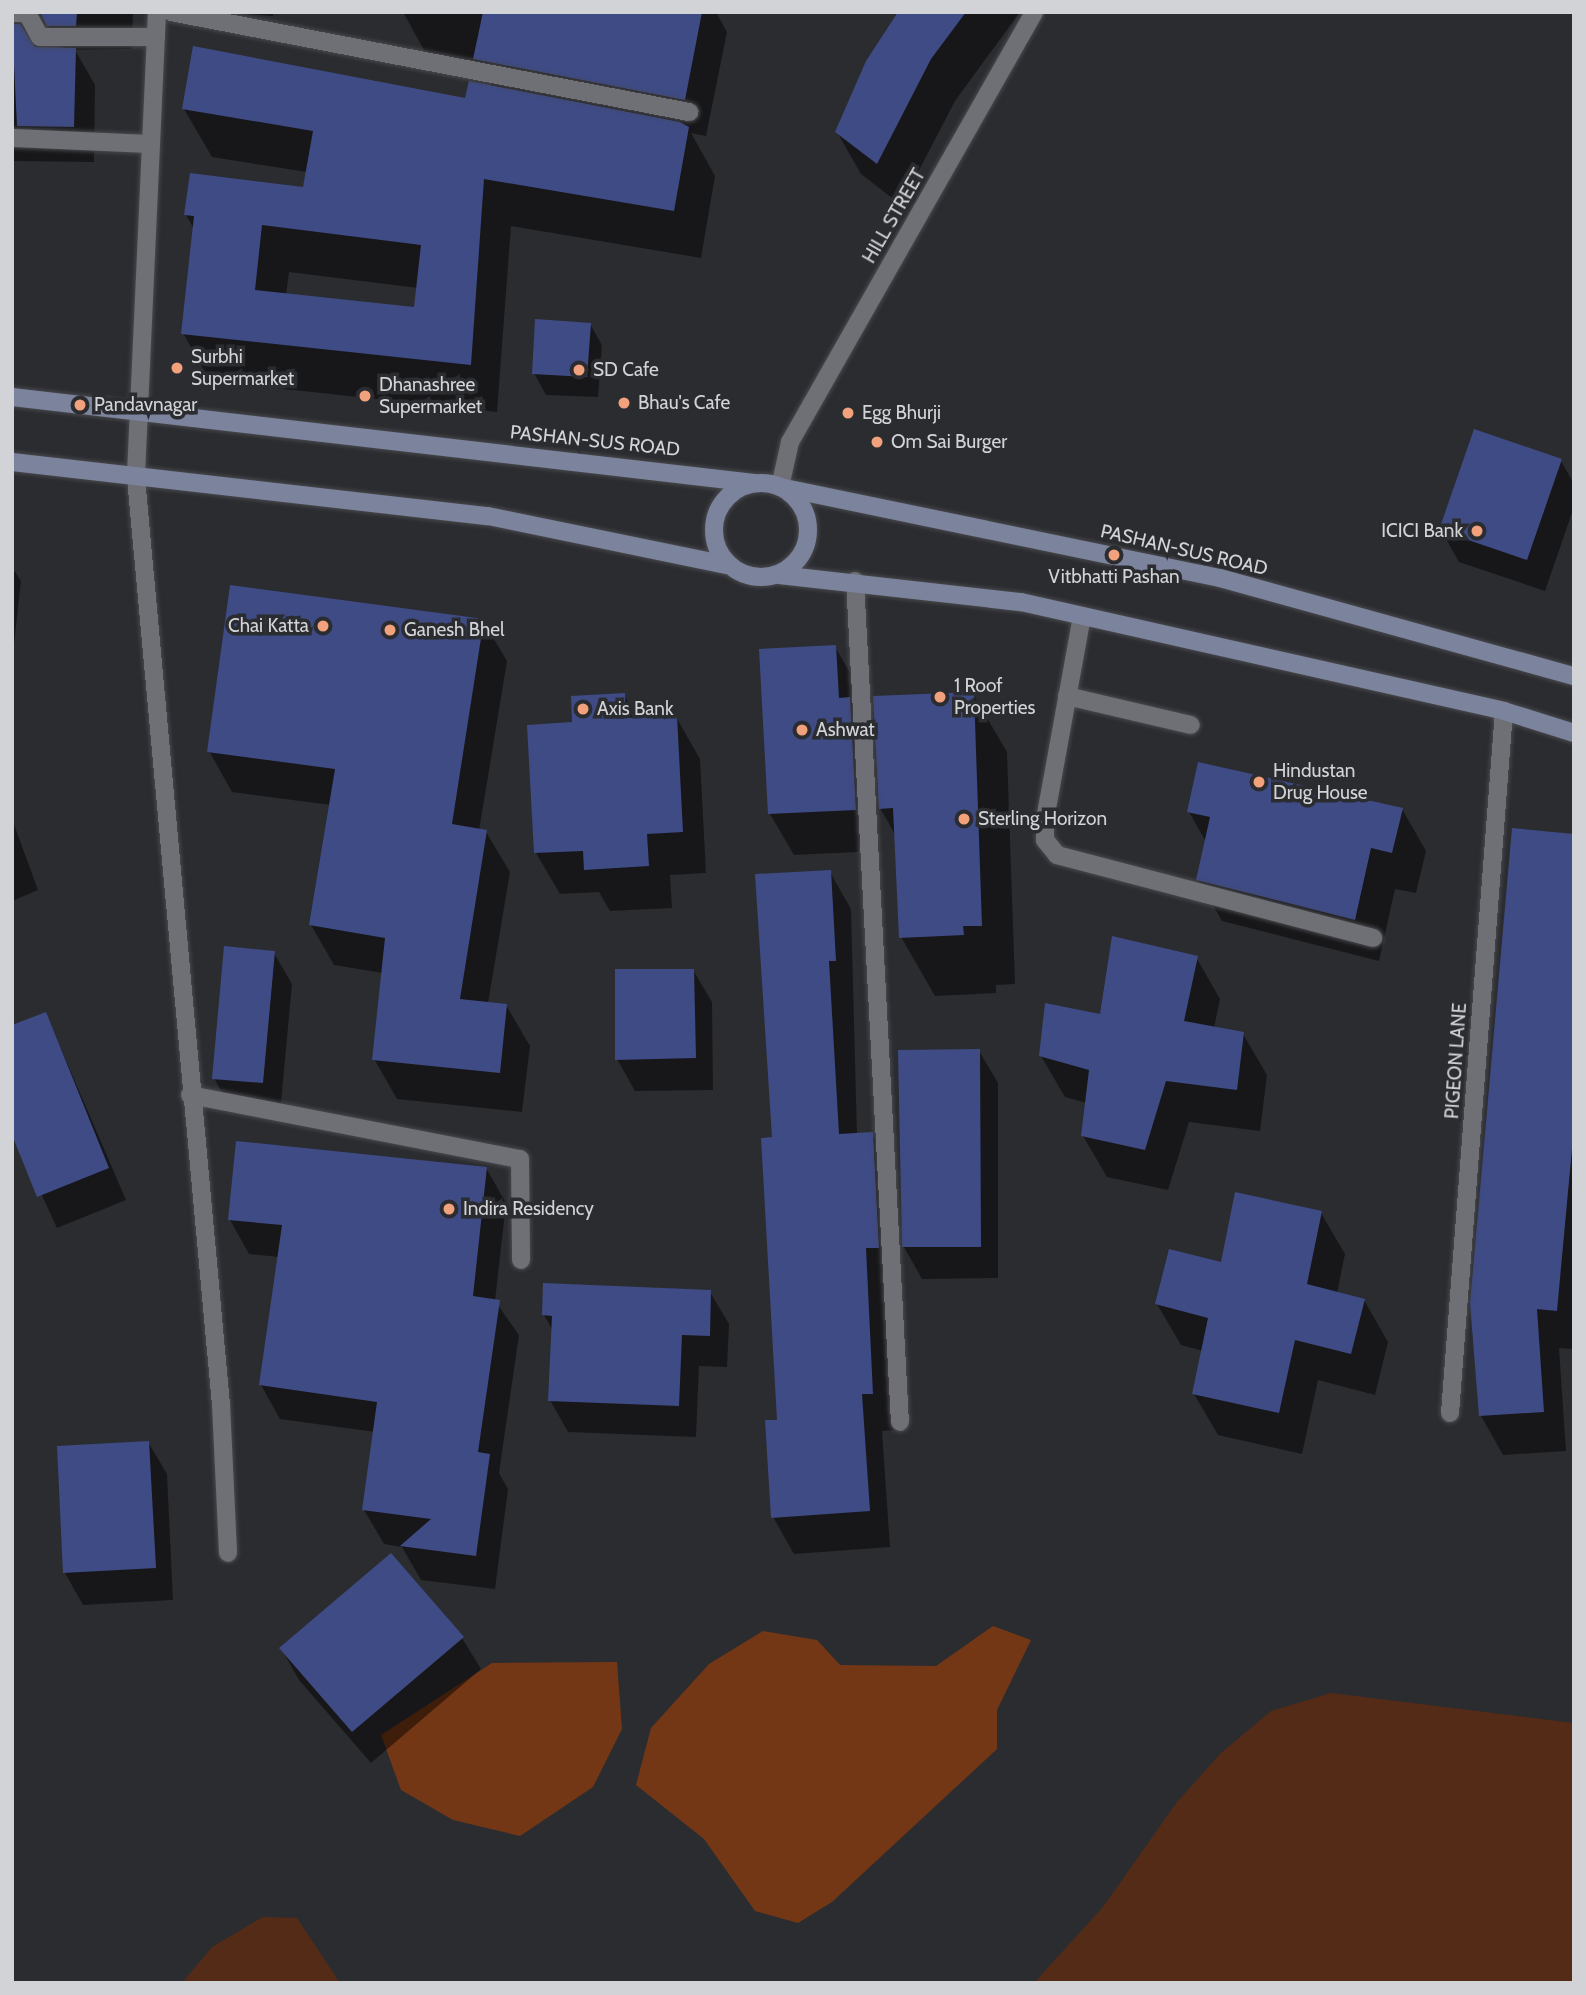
<!DOCTYPE html>
<style>
body{margin:0}
#map{position:relative;width:1586px;height:1995px;overflow:hidden;background:#2b2c30;font-family:Cabin,sans-serif}
div>[style]{position:absolute}
.green>*{inset:0;background:#542b16}
.water>*{inset:0;background:#743716}
.shadow>*{inset:0;background:#0007}
.building>*{inset:0;background:#3f4b85}
.roads{filter:drop-shadow(0 0 2px #48494d) drop-shadow(0 0 2px #48494d)}
.street>*{height:18px;margin:-9px;padding:0 9px;transform-origin:9px;border-radius:9px;background:#6f7076}
.secondary>*{height:18px;margin:-9px;padding:0 9px;transform-origin:9px;border-radius:9px;background:#7c839c}
.secondary>.ring{margin:-9px;padding:0;box-sizing:content-box;background:none;border:18px solid #7c839c;border-radius:50%}
.dots>*{width:19px;height:19px;translate:-50% -50%;box-sizing:border-box;border:4px solid #2b2c30;border-radius:50%}
span{translate:-50% -50%;white-space:nowrap;text-align:center;line-height:1.15;-webkit-text-stroke:7px #2b2c30;paint-order:stroke}
.street-label{font-size:19px;color:#d2d3d6}
.poi-label{font-size:19px;color:#d2d3d6}
.left{translate:0 -50%;text-align:left}
.right{translate:-100% -50%;text-align:right}
.frame{position:absolute;inset:0;border:14px solid #d2d3d6;pointer-events:none}
</style>
<div id="map">
<div class="green">
<i style="clip-path:polygon(1331px 1693px,1574px 1723px,1574px 1983px,1034px 1983px,1103px 1907px,1177px 1802px,1221px 1753px,1271px 1711px)"></i>
<i style="clip-path:polygon(263px 1917px,297px 1918px,340px 1983px,182px 1983px,212px 1947px)"></i>
</div>
<div class="water">
<i style="clip-path:polygon(993px 1626px,1031px 1640px,997px 1710px,997px 1749px,832px 1902px,798px 1923px,755px 1911px,704px 1839px,636px 1785px,651px 1728px,709px 1664px,763px 1631px,817px 1640px,840px 1665px,936px 1666px)"></i>
<i style="clip-path:polygon(617px 1662px,622px 1729px,593px 1787px,520px 1836px,453px 1820px,401px 1790px,381px 1735px,492px 1663px)"></i>
</div>
<div class="shadow">
<i style="clip-path:polygon(40px 12px,133px 12px,132px 49px,75px 50px,95px 85px,94px 162px,12px 161px,12px 25px,34px 49px,63px 50px)"></i>
<i style="clip-path:polygon(221px 12px,273px 12px,273px 16px)"></i>
<i style="clip-path:polygon(evenodd,403px 12px,716px 12px,727px 32px,706px 136px,691px 133px,715px 176px,701px 258px,511px 226px,497px 412px,210px 381px,183px 333px,194px 229px,186px 215px,304px 189px,307px 172px,212px 157px,184px 109px,466px 100px,492px 87px,477px 62px,425px 52px,403px 12px,289px 272px,418px 288px,415px 309px,286px 295px,289px 272px)"></i>
<i style="clip-path:polygon(899px 12px,1020px 12px,955px 101px,901px 205px,861px 174px,837px 132px)"></i>
<i style="clip-path:polygon(590px 324px,602px 345px,598px 397px,546px 395px,534px 373px)"></i>
<i style="clip-path:polygon(1561px 461px,1574px 484px,1574px 507px,1545px 591px,1459px 562px,1441px 530px)"></i>
<i style="clip-path:polygon(12px 567px,21px 581px,12px 662px)"></i>
<i style="clip-path:polygon(483px 621px,507px 661px,479px 831px,486px 832px,510px 872px,488px 1003px,506px 1005px,530px 1046px,522px 1112px,397px 1099px,374px 1059px,383px 973px,334px 965px,311px 925px,331px 805px,232px 792px,209px 751px)"></i>
<i style="clip-path:polygon(835px 647px,859px 688px,861px 720px,873px 741px,879px 851px,794px 855px,770px 814px,761px 651px)"></i>
<i style="clip-path:polygon(973px 694px,1007px 752px,1015px 984px,996px 985px,996px 993px,935px 996px,901px 937px,896px 836px,880px 808px)"></i>
<i style="clip-path:polygon(624px 695px,638px 719px,676px 717px,700px 759px,706px 873px,670px 875px,672px 908px,610px 911px,599px 892px,560px 894px,536px 853px,574px 724px)"></i>
<i style="clip-path:polygon(1402px 809px,1426px 851px,1416px 893px,1395px 889px,1379px 961px,1222px 921px,1198px 879px,1206px 842px,1189px 812px)"></i>
<i style="clip-path:polygon(12px 819px,38px 890px,12px 901px)"></i>
<i style="clip-path:polygon(1574px 836px,1574px 1349px,1559px 1348px,1566px 1451px,1503px 1455px,1481px 1416px)"></i>
<i style="clip-path:polygon(830px 872px,851px 909px,857px 1135px,872px 1134px,893px 1171px,886px 1284px,894px 1430px,882px 1431px,890px 1547px,794px 1554px,773px 1517px,778px 1421px,774px 1139px)"></i>
<i style="clip-path:polygon(274px 953px,292px 984px,280px 1114px,232px 1110px,214px 1078px)"></i>
<i style="clip-path:polygon(1196px 957px,1220px 999px,1214px 1028px,1243px 1034px,1267px 1075px,1260px 1131px,1189px 1122px,1168px 1190px,1107px 1177px,1083px 1136px,1087px 1103px,1065px 1097px,1041px 1056px)"></i>
<i style="clip-path:polygon(693px 970px,712px 1002px,713px 1090px,635px 1091px,617px 1059px)"></i>
<i style="clip-path:polygon(46px 1014px,126px 1200px,57px 1228px,12px 1131px)"></i>
<i style="clip-path:polygon(979px 1051px,998px 1083px,998px 1278px,922px 1279px,904px 1247px)"></i>
<i style="clip-path:polygon(486px 1168px,506px 1203px,495px 1301px,519px 1335px,499px 1473px,508px 1489px,495px 1589px,421px 1580px,402px 1547px,384px 1544px,364px 1510px,375px 1432px,280px 1419px,261px 1385px,279px 1257px,249px 1254px,230px 1220px)"></i>
<i style="clip-path:polygon(1321px 1213px,1345px 1254px,1337px 1293px,1364px 1300px,1388px 1342px,1375px 1395px,1318px 1380px,1302px 1454px,1218px 1435px,1194px 1394px,1203px 1351px,1181px 1345px,1157px 1304px)"></i>
<i style="clip-path:polygon(710px 1292px,729px 1324px,727px 1367px,699px 1366px,696px 1437px,568px 1432px,550px 1400px,553px 1331px,544px 1315px)"></i>
<i style="clip-path:polygon(148px 1442px,167px 1474px,173px 1600px,83px 1605px,65px 1573px)"></i>
<i style="clip-path:polygon(462px 1638px,481px 1669px,371px 1763px,299px 1680px,281px 1648px)"></i>
</div>
<div class="building">
<i style="clip-path:polygon(40px 12px,77px 12px,76px 26px,47px 26px)"></i>
<i style="clip-path:polygon(483px 12px,702px 12px,685px 100px,473px 59px)"></i>
<i style="clip-path:polygon(898px 12px,966px 12px,931px 59px,877px 164px,835px 132px,866px 61px)"></i>
<i style="clip-path:polygon(12px 24px,20px 24px,35px 47px,76px 48px,74px 127px,17px 126px)"></i>
<i style="clip-path:polygon(evenodd,193px 46px,465px 98px,469px 81px,680px 122px,689px 127px,674px 211px,484px 179px,471px 365px,181px 334px,194px 216px,184px 215px,190px 173px,303px 187px,313px 131px,182px 109px,193px 46px,262px 225px,421px 245px,414px 307px,255px 290px,262px 225px)"></i>
<i style="clip-path:polygon(535px 319px,591px 323px,587px 377px,532px 374px)"></i>
<i style="clip-path:polygon(1474px 429px,1562px 459px,1527px 560px,1439px 530px)"></i>
<i style="clip-path:polygon(230px 585px,484px 619px,452px 824px,487px 830px,460px 999px,507px 1004px,500px 1073px,372px 1060px,385px 938px,309px 925px,335px 769px,207px 752px)"></i>
<i style="clip-path:polygon(836px 645px,839px 698px,850px 697px,856px 810px,768px 814px,759px 649px)"></i>
<i style="clip-path:polygon(974px 692px,982px 926px,963px 926px,964px 935px,899px 938px,893px 808px,879px 809px,873px 696px)"></i>
<i style="clip-path:polygon(625px 693px,626px 718px,677px 715px,683px 832px,647px 834px,649px 866px,584px 870px,583px 851px,534px 853px,527px 725px,572px 722px,571px 696px)"></i>
<i style="clip-path:polygon(1198px 762px,1403px 808px,1392px 853px,1371px 848px,1355px 920px,1196px 880px,1210px 817px,1187px 812px)"></i>
<i style="clip-path:polygon(1512px 828px,1574px 834px,1574px 1127px,1557px 1311px,1537px 1309px,1544px 1412px,1479px 1416px,1470px 1303px)"></i>
<i style="clip-path:polygon(831px 870px,836px 961px,829px 961px,839px 1134px,873px 1132px,879px 1248px,866px 1248px,873px 1394px,862px 1394px,870px 1511px,771px 1518px,765px 1420px,777px 1420px,761px 1138px,772px 1137px,755px 874px)"></i>
<i style="clip-path:polygon(1112px 936px,1198px 956px,1184px 1021px,1244px 1032px,1237px 1090px,1166px 1081px,1145px 1150px,1081px 1136px,1089px 1070px,1039px 1056px,1045px 1003px,1100px 1014px)"></i>
<i style="clip-path:polygon(224px 946px,275px 951px,263px 1083px,212px 1079px)"></i>
<i style="clip-path:polygon(615px 969px,694px 969px,696px 1058px,615px 1060px)"></i>
<i style="clip-path:polygon(46px 1012px,109px 1168px,37px 1197px,12px 1135px,12px 1025px)"></i>
<i style="clip-path:polygon(980px 1049px,981px 1247px,902px 1247px,898px 1050px)"></i>
<i style="clip-path:polygon(236px 1141px,487px 1167px,473px 1296px,500px 1300px,478px 1452px,490px 1454px,476px 1556px,400px 1546px,431px 1519px,362px 1510px,377px 1402px,259px 1385px,282px 1225px,228px 1220px)"></i>
<i style="clip-path:polygon(1235px 1192px,1322px 1211px,1307px 1284px,1365px 1299px,1351px 1354px,1295px 1340px,1279px 1413px,1192px 1394px,1208px 1318px,1155px 1304px,1169px 1249px,1221px 1262px)"></i>
<i style="clip-path:polygon(543px 1283px,711px 1290px,710px 1336px,682px 1335px,679px 1406px,548px 1401px,552px 1316px,542px 1315px)"></i>
<i style="clip-path:polygon(149px 1441px,156px 1568px,63px 1573px,57px 1446px)"></i>
<i style="clip-path:polygon(391px 1553px,464px 1637px,352px 1732px,279px 1648px)"></i>
</div>
<div class="roads">
<div class="street">
<i style="left:157px;top:12px;width:466px;rotate:92.6deg"></i>
<i style="left:136px;top:478px;width:930px;rotate:84.76deg"></i>
<i style="left:221px;top:1404px;width:149px;rotate:87.3deg"></i>
<i style="left:171px;top:12px;width:528px;rotate:10.93deg"></i>
<i style="left:12px;top:13px;width:15px"></i>
<i style="left:27px;top:13px;width:27px;rotate:62deg"></i>
<i style="left:40px;top:37px;width:116px"></i>
<i style="left:12px;top:138px;width:139px;rotate:2.5deg"></i>
<i style="left:780px;top:487px;width:46px;rotate:-77.5deg"></i>
<i style="left:790px;top:442px;width:494px;rotate:-60.4deg"></i>
<i style="left:855px;top:581px;width:842px;rotate:86.94deg"></i>
<i style="left:1082px;top:616px;width:206px;rotate:100.3deg"></i>
<i style="left:1045px;top:819px;width:21px;rotate:90deg"></i>
<i style="left:1045px;top:840px;width:19px;rotate:51deg"></i>
<i style="left:1057px;top:855px;width:327px;rotate:14.7deg"></i>
<i style="left:1067px;top:696px;width:127px;rotate:13.2deg"></i>
<i style="left:190px;top:1095px;width:336px;rotate:11deg"></i>
<i style="left:520px;top:1159px;width:101px;rotate:89.4deg"></i>
<i style="left:1450px;top:1413px;width:704px;rotate:-85.6deg"></i>
</div>
<div class="secondary">
<i style="left:12px;top:397px;width:747px;rotate:6.61deg"></i>
<i style="left:12px;top:462px;width:479px;rotate:6.5deg"></i>
<i style="left:488px;top:516px;width:244px;rotate:11.6deg"></i>
<i class="ring" style="left:714px;top:483px;width:76px;height:76px"></i>
<i style="left:780px;top:487px;width:449px;rotate:11.7deg"></i>
<i style="left:1220px;top:578px;width:367px;rotate:15.5deg"></i>
<i style="left:779px;top:575px;width:244px;rotate:6.4deg"></i>
<i style="left:1021px;top:602px;width:495px;rotate:12.7deg"></i>
<i style="left:1504px;top:711px;width:73px;rotate:17.4deg"></i>
</div>
</div>
<div class="dots">
<i style="left:177px;top:368px;background:#f1a17c"></i>
<i style="left:579px;top:370px;background:#f1a17c"></i>
<i style="left:365px;top:396px;background:#f1a17c"></i>
<i style="left:624px;top:403px;background:#f1a17c"></i>
<i style="left:80px;top:405px;background:#f1a17c"></i>
<i style="left:848px;top:413px;background:#f1a17c"></i>
<i style="left:877px;top:442px;background:#f1a17c"></i>
<i style="left:1477px;top:531px;background:#f1a17c"></i>
<i style="left:1114px;top:555px;background:#f1a17c"></i>
<i style="left:323px;top:626px;background:#f1a17c"></i>
<i style="left:390px;top:630px;background:#f1a17c"></i>
<i style="left:940px;top:697px;background:#f1a17c"></i>
<i style="left:583px;top:709px;background:#f1a17c"></i>
<i style="left:802px;top:730px;background:#f1a17c"></i>
<i style="left:1259px;top:782px;background:#f1a17c"></i>
<i style="left:964px;top:819px;background:#f1a17c"></i>
<i style="left:449px;top:1209px;background:#f1a17c"></i>
</div>
<div class="street-label">
<span style="left:894px;top:216px;rotate:-60deg">HILL STREET</span>
<span style="left:595px;top:441px;rotate:6deg">PASHAN-SUS ROAD</span>
<span style="left:1184px;top:550px;rotate:13deg">PASHAN-SUS ROAD</span>
<span style="left:1456px;top:1061px;rotate:-86deg">PIGEON LANE</span>
</div>
<div class="poi-label">
<span class="left" style="left:191px;top:368px">Surbhi<br>Supermarket</span>
<span class="left" style="left:593px;top:370px">SD Cafe</span>
<span class="left" style="left:379px;top:396px">Dhanashree<br>Supermarket</span>
<span class="left" style="left:638px;top:403px">Bhau's Cafe</span>
<span class="left" style="left:94px;top:405px">Pandavnagar</span>
<span class="left" style="left:862px;top:413px">Egg Bhurji</span>
<span class="left" style="left:891px;top:442px">Om Sai Burger</span>
<span class="right" style="left:1463px;top:531px">ICICI Bank</span>
<span style="left:1114px;top:577px">Vitbhatti Pashan</span>
<span class="right" style="left:309px;top:626px">Chai Katta</span>
<span class="left" style="left:404px;top:630px">Ganesh Bhel</span>
<span class="left" style="left:954px;top:697px">1 Roof<br>Properties</span>
<span class="left" style="left:597px;top:709px">Axis Bank</span>
<span class="left" style="left:816px;top:730px">Ashwat</span>
<span class="left" style="left:1273px;top:782px">Hindustan<br>Drug House</span>
<span class="left" style="left:978px;top:819px">Sterling Horizon</span>
<span class="left" style="left:463px;top:1209px">Indira Residency</span>
</div>
<div class="frame"></div>
</div>
